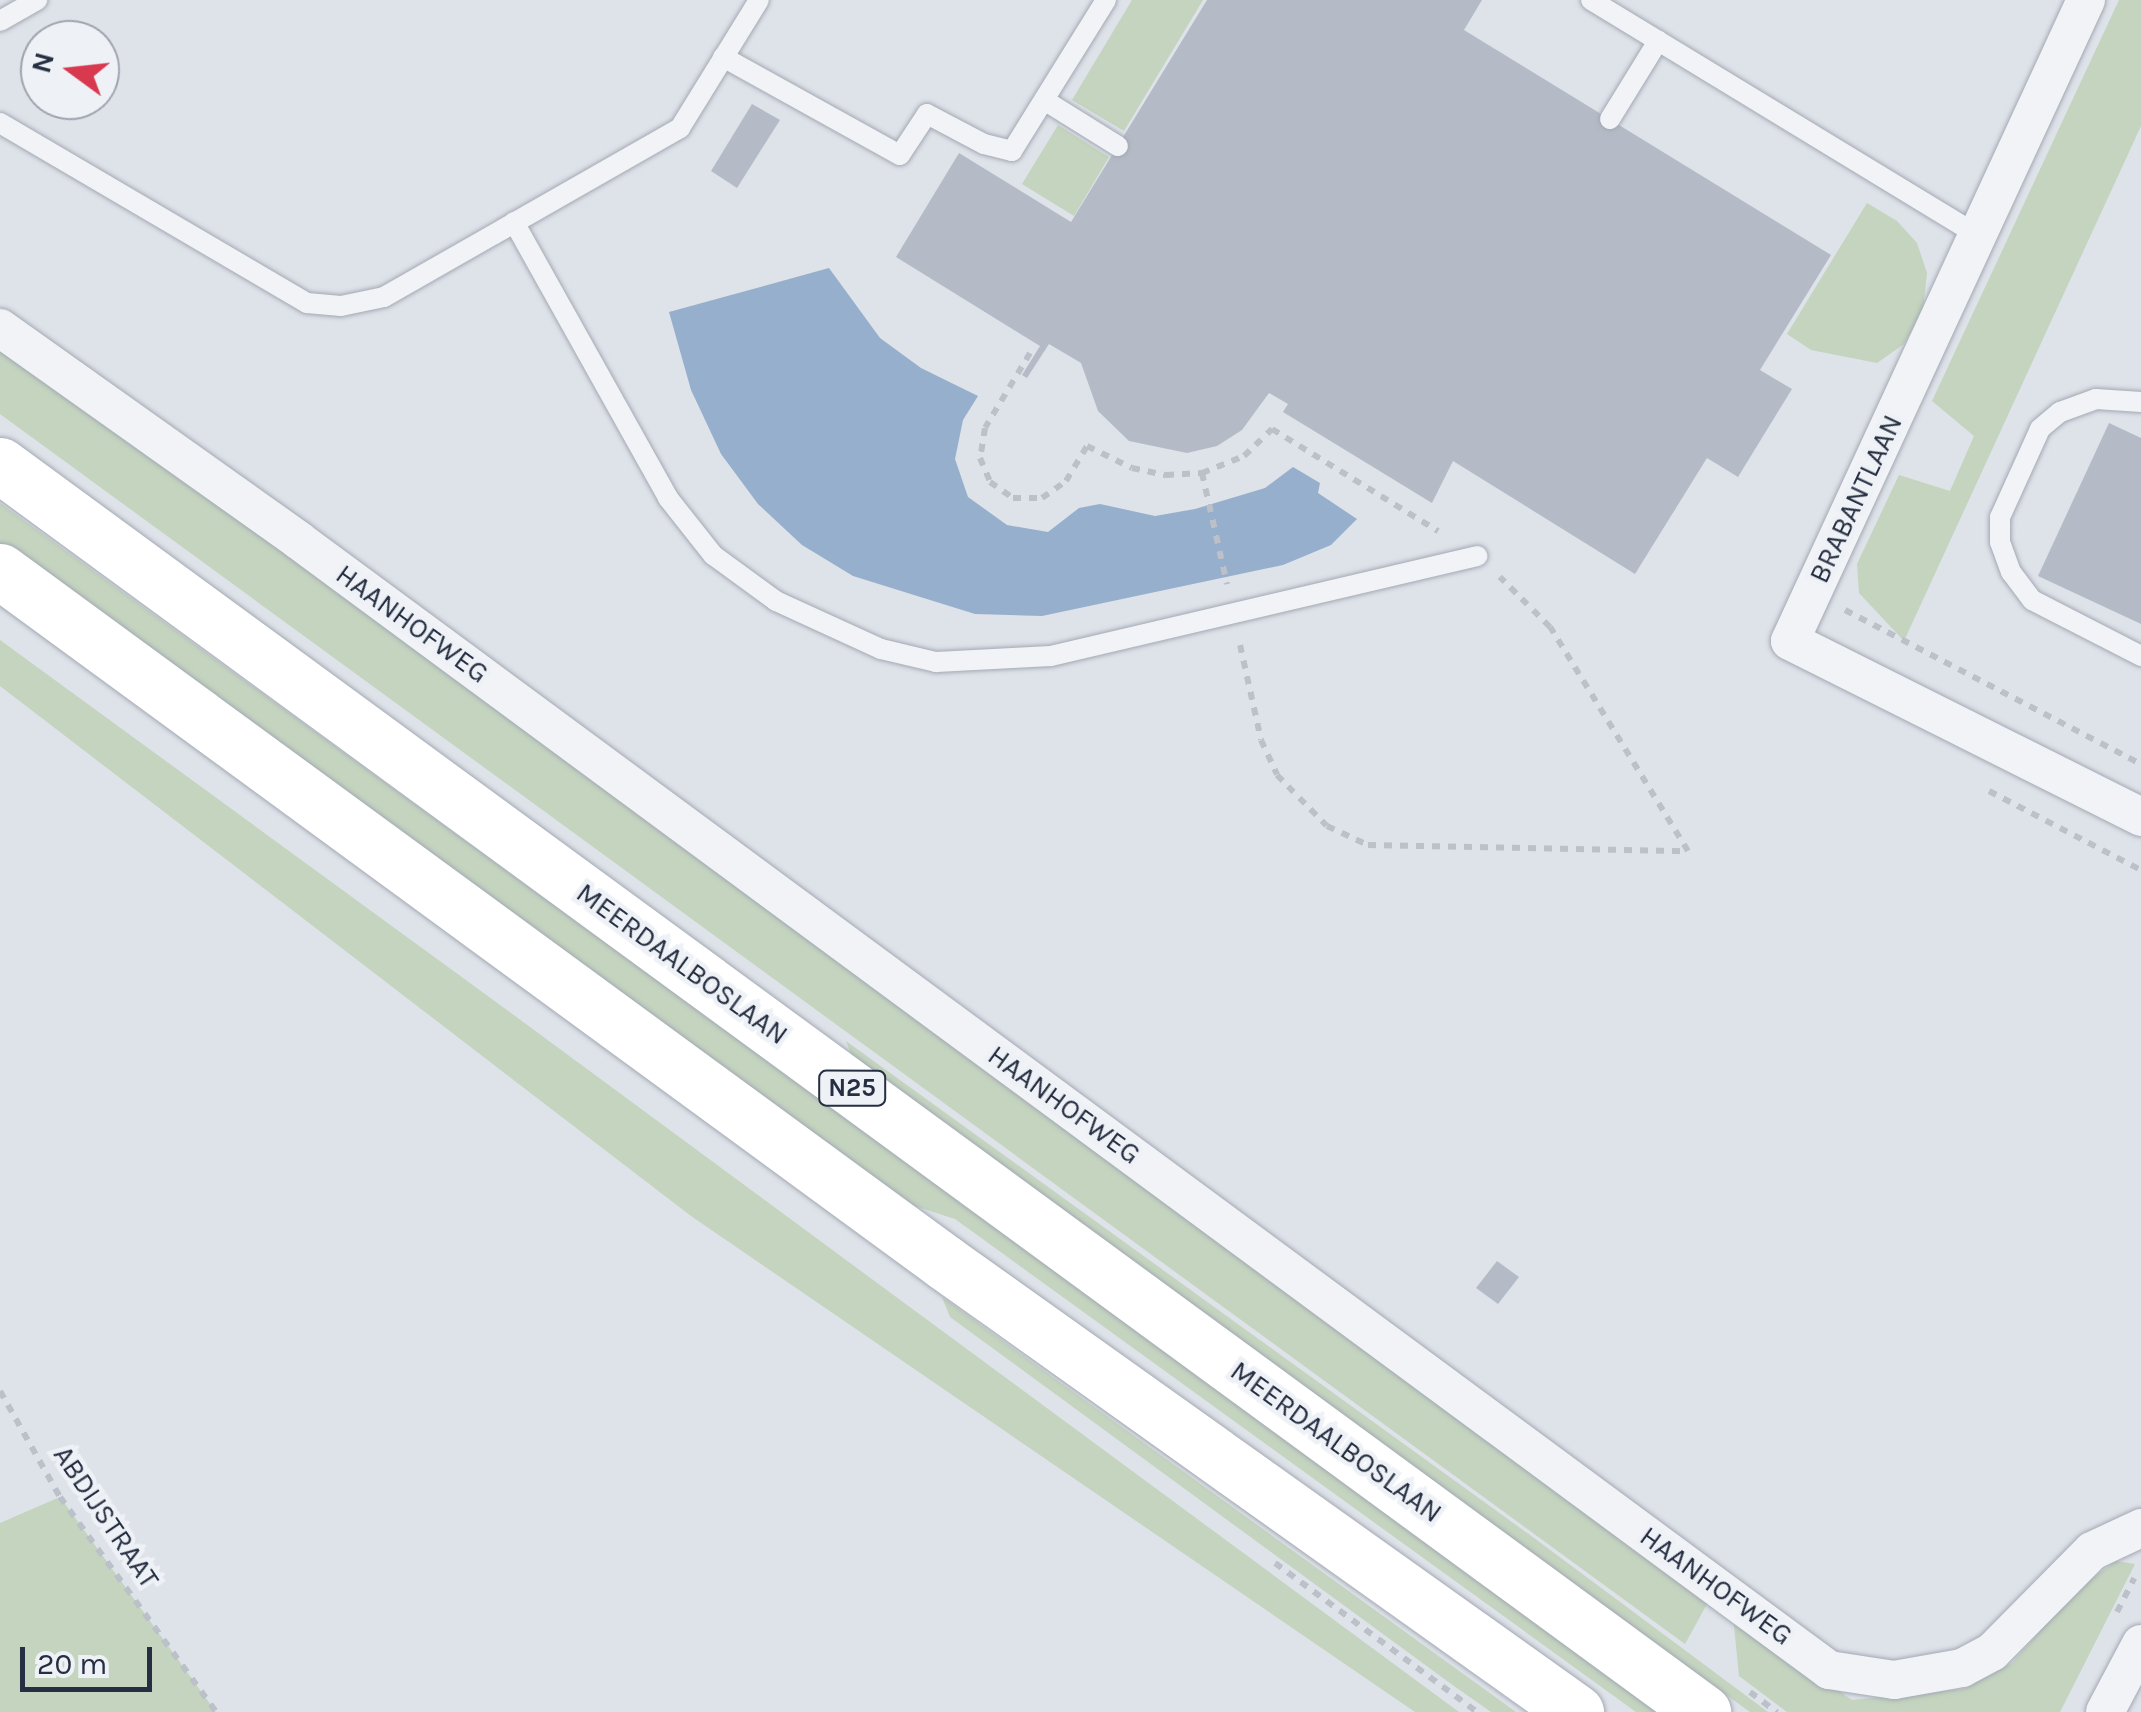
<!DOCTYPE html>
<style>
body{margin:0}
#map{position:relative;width:2141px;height:1712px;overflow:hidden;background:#dee2e9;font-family:Karla,sans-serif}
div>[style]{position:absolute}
.green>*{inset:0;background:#c4d4bf}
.water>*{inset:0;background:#96afcc}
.building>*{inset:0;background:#b5bbc6}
.path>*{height:6px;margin-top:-3px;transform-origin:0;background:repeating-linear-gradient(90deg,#bcc0c8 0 8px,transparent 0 16px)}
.roads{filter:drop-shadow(0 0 2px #a3a9b3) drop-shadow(0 0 2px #a3a9b3)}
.lane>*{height:20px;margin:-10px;padding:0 10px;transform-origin:10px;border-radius:10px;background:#f1f3f7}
.street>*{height:38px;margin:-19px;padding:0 19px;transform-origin:19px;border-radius:19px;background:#f1f3f7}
.highway>*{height:55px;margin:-27.5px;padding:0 27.5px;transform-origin:27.5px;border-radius:27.5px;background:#fff}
span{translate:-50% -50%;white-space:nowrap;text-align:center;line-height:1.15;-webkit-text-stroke:9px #eef1f6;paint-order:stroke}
.shield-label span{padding:2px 8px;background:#eef1f6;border:2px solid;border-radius:8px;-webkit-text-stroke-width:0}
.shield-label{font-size:25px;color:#262f41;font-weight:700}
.street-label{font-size:28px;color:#262f41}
.north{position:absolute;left:20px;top:20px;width:100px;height:100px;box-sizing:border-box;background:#eef1f6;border:2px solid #9ea3ae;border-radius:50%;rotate:285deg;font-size:28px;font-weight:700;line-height:40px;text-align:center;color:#262f41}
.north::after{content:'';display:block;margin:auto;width:35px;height:45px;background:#d9394e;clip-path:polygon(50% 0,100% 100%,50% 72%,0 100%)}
.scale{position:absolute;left:20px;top:1647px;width:132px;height:45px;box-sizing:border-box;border:5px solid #262f41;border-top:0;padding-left:12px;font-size:30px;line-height:35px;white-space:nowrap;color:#262f41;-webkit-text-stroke:8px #eef1f6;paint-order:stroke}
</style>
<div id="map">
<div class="green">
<i style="clip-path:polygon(1132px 0,1203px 0,1124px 131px,1072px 100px)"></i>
<i style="clip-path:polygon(2119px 0,2141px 0,2141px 126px,1904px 641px,1859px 593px,1857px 564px,1899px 475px,1950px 491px,1974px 436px,1932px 401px)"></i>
<i style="clip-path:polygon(1058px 125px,1109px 157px,1074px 216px,1022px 184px)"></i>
<i style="clip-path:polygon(1867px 203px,1897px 221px,1917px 243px,1927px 273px,1923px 310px,1904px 344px,1877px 363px,1811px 350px,1787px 334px)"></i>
<i style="clip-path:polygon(0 349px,1718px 1584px,1685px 1644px,0 414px)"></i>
<i style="clip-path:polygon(0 503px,1665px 1712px,1636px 1712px,955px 1219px,896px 1200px,0 550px)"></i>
<i style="clip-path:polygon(0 640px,511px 1013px,1459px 1712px,1415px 1712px,691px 1216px,0 686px)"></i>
<i style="clip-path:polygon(846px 1041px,1534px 1538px,1768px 1712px,1750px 1712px,857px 1070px)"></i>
<i style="clip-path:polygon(942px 1297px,1516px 1712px,1491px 1712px,1454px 1686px,950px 1317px)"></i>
<i style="clip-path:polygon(60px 1497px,216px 1712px,0 1712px,0 1523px)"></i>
<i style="clip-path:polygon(2116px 1561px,2135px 1564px,2060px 1712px,1787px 1712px,1739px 1676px,1733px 1616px,1852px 1700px,1964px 1689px,2012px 1663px,2076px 1590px)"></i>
</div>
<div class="water">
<i style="clip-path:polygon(829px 268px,880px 338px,921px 368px,978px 396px,963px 420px,955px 459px,968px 497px,1007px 525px,1048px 532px,1079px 508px,1100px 504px,1155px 516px,1195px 509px,1265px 488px,1293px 467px,1320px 483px,1318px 493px,1357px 519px,1331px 545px,1283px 565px,1042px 616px,975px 614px,853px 576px,802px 545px,758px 504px,721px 454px,691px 390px,669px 312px)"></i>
</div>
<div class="building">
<i style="clip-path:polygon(1207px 0,1482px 0,1464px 30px,1831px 255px,1760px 370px,1792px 389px,1738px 477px,1707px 458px,1635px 574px,1453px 461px,1432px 503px,1283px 412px,1288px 404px,1269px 393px,1242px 430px,1217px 446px,1187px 453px,1129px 441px,1098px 411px,1081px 363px,1049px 344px,1027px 378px,1022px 375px,1040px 346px,896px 257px,959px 153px,1071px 222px)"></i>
<i style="clip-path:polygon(752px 104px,780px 120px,737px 188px,711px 171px)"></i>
<i style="clip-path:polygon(2109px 423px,2141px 438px,2141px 624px,2038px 576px)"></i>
<i style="clip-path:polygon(1497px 1261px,1519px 1277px,1498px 1304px,1476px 1288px)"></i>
</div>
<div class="path">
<i style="left:1030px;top:353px;width:87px;rotate:121deg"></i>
<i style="left:985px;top:428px;width:30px;rotate:99deg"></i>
<i style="left:980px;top:458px;width:26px;rotate:67deg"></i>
<i style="left:990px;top:482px;width:28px;rotate:35deg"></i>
<i style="left:1013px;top:498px;width:29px"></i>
<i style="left:1042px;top:498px;width:29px;rotate:-35deg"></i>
<i style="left:1066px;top:481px;width:41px;rotate:-59deg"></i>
<i style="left:1087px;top:446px;width:50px;rotate:26.1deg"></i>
<i style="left:1132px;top:468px;width:35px;rotate:12deg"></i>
<i style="left:1166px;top:475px;width:36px;rotate:-3deg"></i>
<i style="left:1202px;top:473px;width:45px;rotate:-22deg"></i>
<i style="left:1244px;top:456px;width:39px;rotate:-44deg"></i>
<i style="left:1272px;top:429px;width:195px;rotate:31.6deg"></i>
<i style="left:1202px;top:473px;width:114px;rotate:77.3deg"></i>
<i style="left:1845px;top:610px;width:334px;rotate:27.5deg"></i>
<i style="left:1240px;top:645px;width:97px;rotate:77.5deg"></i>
<i style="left:1261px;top:740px;width:38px;rotate:65deg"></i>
<i style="left:1277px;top:775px;width:71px;rotate:45.6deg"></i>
<i style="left:1327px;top:826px;width:45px;rotate:24.9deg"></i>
<i style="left:1368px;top:845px;width:320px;rotate:1.1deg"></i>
<i style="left:1688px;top:851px;width:263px;rotate:-121.6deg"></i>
<i style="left:1550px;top:627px;width:71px;rotate:-135deg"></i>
<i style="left:1989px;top:791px;width:171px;rotate:27.5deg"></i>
<i style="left:0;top:1391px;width:122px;rotate:60.5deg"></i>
<i style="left:60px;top:1497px;width:266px;rotate:54deg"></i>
<i style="left:1275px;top:1563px;width:251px;rotate:36.4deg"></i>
<i style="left:2117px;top:1612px;width:38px;rotate:-63deg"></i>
<i style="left:1750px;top:1692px;width:34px;rotate:37deg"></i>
</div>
<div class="roads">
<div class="lane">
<i style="left:1591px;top:0;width:453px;rotate:31.3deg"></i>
<i style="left:0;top:21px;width:43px;rotate:-29.6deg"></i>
<i style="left:723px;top:57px;width:202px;rotate:29deg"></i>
<i style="left:900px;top:155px;width:49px;rotate:-56.6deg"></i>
<i style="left:927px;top:114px;width:64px;rotate:27.8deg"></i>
<i style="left:984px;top:144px;width:29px;rotate:14deg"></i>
<i style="left:1012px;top:151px;width:178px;rotate:-58.1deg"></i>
<i style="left:1044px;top:100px;width:87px;rotate:31.9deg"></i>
<i style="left:1610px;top:119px;width:92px;rotate:-58.4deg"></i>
<i style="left:0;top:123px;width:356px;rotate:30.4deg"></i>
<i style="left:307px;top:303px;width:34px;rotate:5deg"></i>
<i style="left:341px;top:306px;width:44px;rotate:-11.8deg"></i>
<i style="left:384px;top:297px;width:341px;rotate:-29.7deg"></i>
<i style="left:680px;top:128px;width:150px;rotate:-58.3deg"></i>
<i style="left:514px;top:222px;width:316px;rotate:60.8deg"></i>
<i style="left:668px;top:498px;width:73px;rotate:51.7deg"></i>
<i style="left:713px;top:555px;width:78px;rotate:36.1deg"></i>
<i style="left:776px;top:601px;width:115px;rotate:24.6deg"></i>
<i style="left:881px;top:649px;width:57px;rotate:13.3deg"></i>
<i style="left:936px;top:662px;width:115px;rotate:-3deg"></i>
<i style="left:1051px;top:656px;width:438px;rotate:-13.2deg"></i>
<i style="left:2141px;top:402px;width:45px;rotate:-176.2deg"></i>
<i style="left:2096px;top:399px;width:38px;rotate:160deg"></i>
<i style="left:2060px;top:412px;width:26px;rotate:140deg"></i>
<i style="left:2040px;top:429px;width:97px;rotate:114.4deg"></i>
<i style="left:2000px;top:517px;width:25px;rotate:90deg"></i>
<i style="left:2000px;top:542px;width:32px;rotate:70deg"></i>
<i style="left:2011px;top:572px;width:35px;rotate:53deg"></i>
<i style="left:2032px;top:600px;width:123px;rotate:27.2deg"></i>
</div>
<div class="street">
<i style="left:2086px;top:0;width:706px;rotate:114.79deg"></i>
<i style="left:1790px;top:641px;width:393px;rotate:26.6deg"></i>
<i style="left:0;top:328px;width:366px;rotate:35.4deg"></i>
<i style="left:298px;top:540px;width:1903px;rotate:36.43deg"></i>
<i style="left:1829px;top:1670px;width:66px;rotate:8.7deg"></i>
<i style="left:1894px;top:1680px;width:69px;rotate:-10deg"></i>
<i style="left:1962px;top:1668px;width:34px;rotate:-28deg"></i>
<i style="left:1992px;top:1652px;width:142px;rotate:-45.3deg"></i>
<i style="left:2092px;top:1551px;width:54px;rotate:-25.1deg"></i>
<i style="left:2105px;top:1712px;width:77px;rotate:-62.1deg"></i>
</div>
<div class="highway">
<i style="left:0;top:465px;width:2111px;rotate:36.21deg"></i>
<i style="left:0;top:571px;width:1170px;rotate:36.2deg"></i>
<i style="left:944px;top:1262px;width:776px;rotate:35.45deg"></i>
</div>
</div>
<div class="shield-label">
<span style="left:852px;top:1088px">N25</span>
</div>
<div class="street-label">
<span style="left:1856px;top:499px;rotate:-65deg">BRABANTLAAN</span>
<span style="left:412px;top:624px;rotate:36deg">HAANHOFWEG</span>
<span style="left:682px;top:964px;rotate:36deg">MEERDAALBOSLAAN</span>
<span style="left:1064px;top:1105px;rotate:36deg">HAANHOFWEG</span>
<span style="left:1336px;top:1442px;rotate:36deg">MEERDAALBOSLAAN</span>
<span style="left:106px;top:1517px;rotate:56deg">ABDIJSTRAAT</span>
<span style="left:1716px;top:1586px;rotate:36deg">HAANHOFWEG</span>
</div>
<div class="north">N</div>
<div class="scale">20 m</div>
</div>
